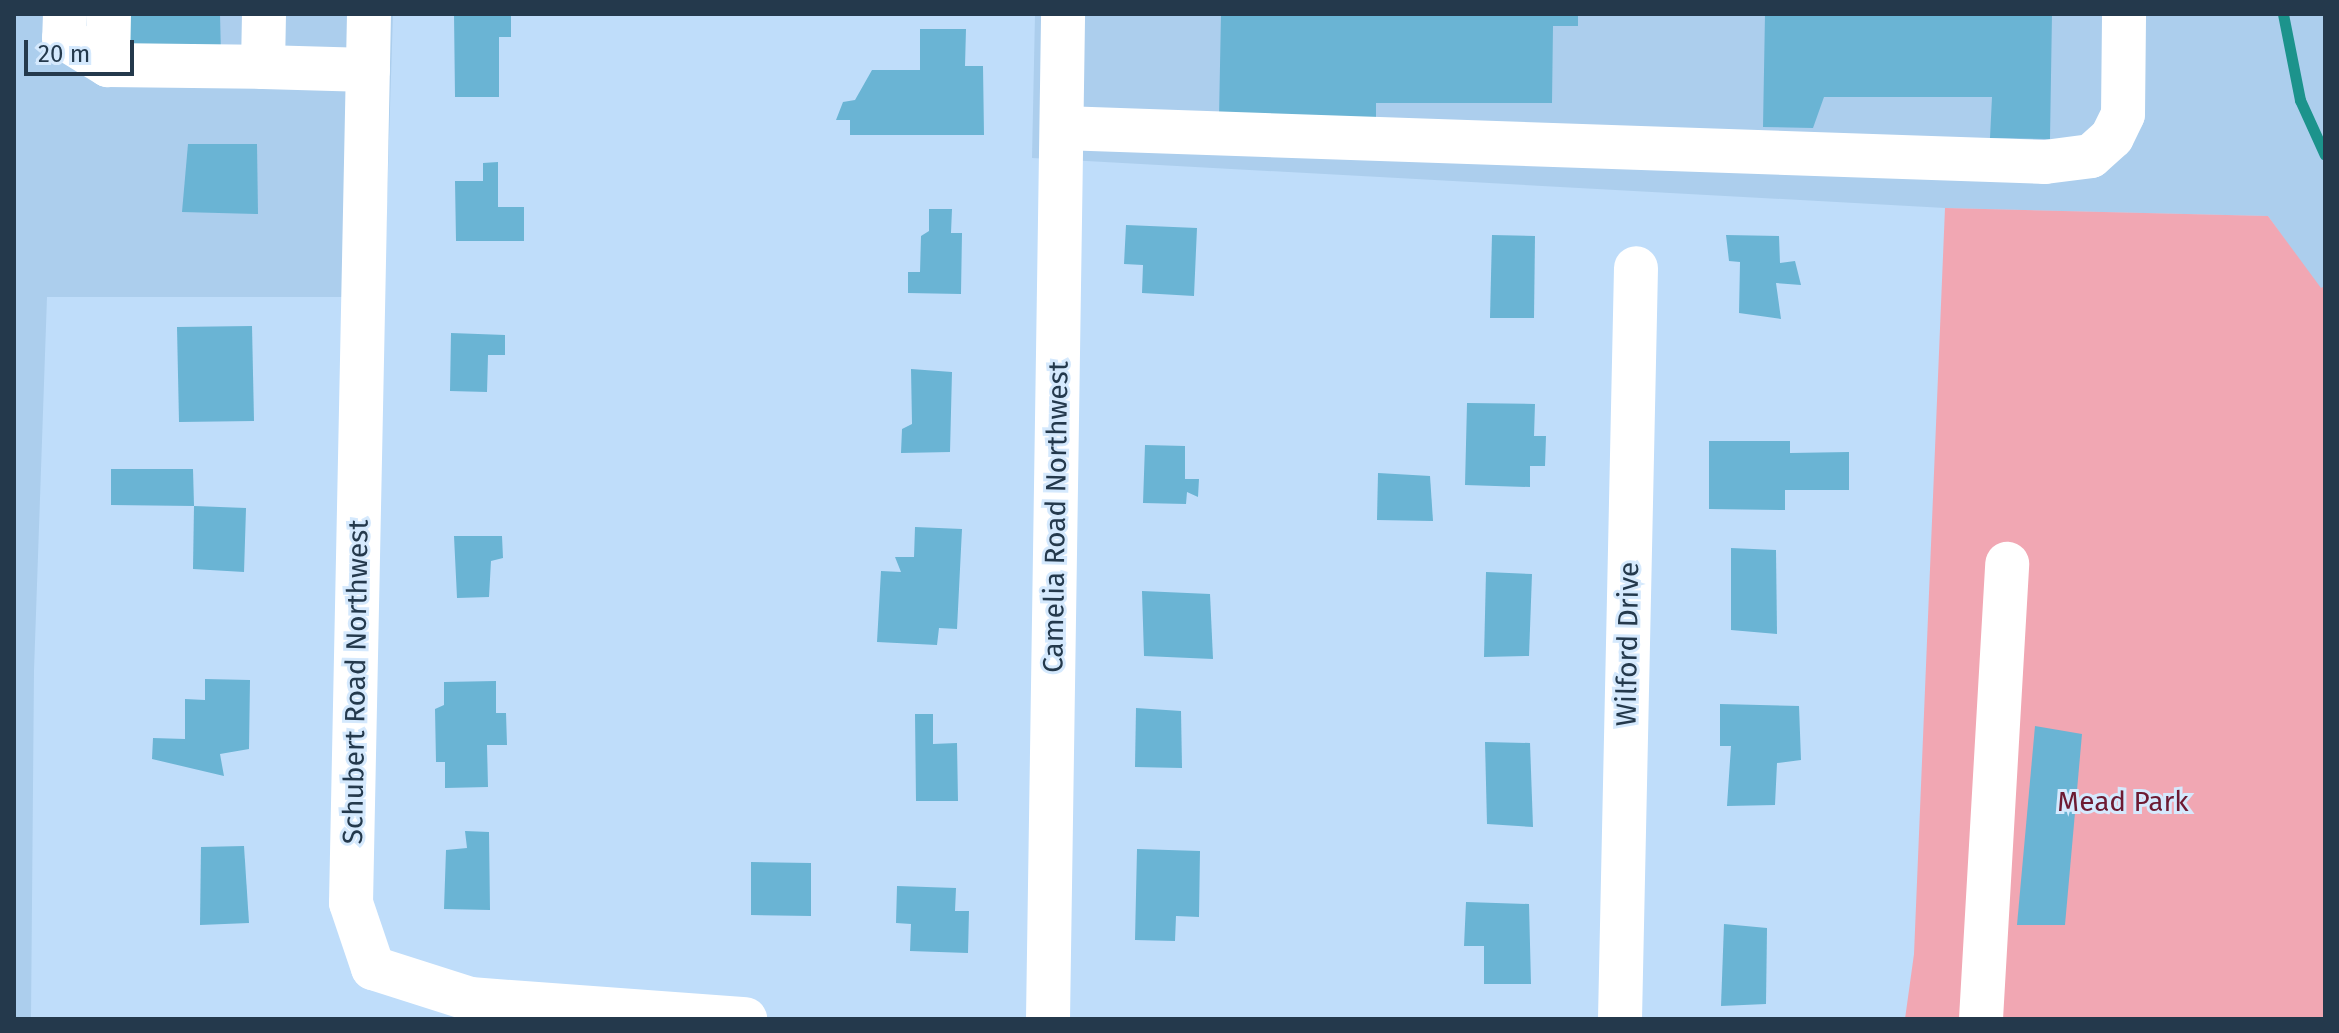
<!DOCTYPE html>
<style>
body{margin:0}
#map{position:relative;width:2339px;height:1033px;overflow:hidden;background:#bfddfa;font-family:"Fira Sans",sans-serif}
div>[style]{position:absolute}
.built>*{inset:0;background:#acceed}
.green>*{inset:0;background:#f1a7b3}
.stream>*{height:11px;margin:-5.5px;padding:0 5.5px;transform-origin:5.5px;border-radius:5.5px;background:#1c938c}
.building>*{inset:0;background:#6ab4d4}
.minor>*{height:44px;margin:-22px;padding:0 22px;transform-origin:22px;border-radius:22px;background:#fff}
span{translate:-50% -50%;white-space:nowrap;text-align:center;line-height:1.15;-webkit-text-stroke:6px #d5e9fd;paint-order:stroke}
.street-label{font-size:28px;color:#24394c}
.park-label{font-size:28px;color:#6d1a32}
.frame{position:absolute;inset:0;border:16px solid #24394c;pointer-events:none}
.scale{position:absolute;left:24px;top:40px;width:110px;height:36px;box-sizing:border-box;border:4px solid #24394c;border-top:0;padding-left:10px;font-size:24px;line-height:28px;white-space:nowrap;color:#24394c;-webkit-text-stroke:6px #d5e9fd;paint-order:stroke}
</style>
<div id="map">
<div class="built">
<i style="clip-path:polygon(14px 14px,393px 14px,384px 297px,47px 297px,34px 671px,31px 1019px,14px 1019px)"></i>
<i style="clip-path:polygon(1035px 14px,2325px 14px,2325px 296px,2268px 216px,1945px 208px,1032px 158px)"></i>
</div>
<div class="green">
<i style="clip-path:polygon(1945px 208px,2268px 216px,2321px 288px,2325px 286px,2325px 1019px,1905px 1019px,1914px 954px)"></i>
</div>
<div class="stream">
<i style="left:2283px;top:14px;width:88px;rotate:78.8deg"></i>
<i style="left:2300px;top:100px;width:60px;rotate:65.6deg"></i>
</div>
<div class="building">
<i style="clip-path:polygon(129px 14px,220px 14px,221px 55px,130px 57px)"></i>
<i style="clip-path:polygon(454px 14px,511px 14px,511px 37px,499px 37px,499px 97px,455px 97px)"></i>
<i style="clip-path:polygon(1221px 14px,1578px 14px,1578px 26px,1553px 26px,1552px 103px,1376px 103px,1376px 118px,1219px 117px)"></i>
<i style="clip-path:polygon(1765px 14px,2052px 14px,2050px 139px,1990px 138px,1992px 97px,1824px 97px,1813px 128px,1763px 127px)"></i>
<i style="clip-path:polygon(920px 29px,966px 29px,965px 66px,983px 66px,984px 135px,850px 135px,850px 120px,836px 120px,843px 102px,855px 100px,872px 70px,920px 70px)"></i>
<i style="clip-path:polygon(188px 144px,257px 144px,258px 214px,182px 212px)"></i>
<i style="clip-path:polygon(498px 162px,498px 207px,524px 207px,524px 241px,456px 241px,455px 181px,483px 181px,483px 163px)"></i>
<i style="clip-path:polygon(929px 209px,952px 209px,951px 233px,962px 233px,961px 294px,908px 293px,908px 272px,920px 272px,921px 236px,929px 231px)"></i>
<i style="clip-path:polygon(1126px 225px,1197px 228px,1194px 296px,1142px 293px,1143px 265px,1124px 264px)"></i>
<i style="clip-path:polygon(1492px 235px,1535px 236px,1534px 318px,1490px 318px)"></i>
<i style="clip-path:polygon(1726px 235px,1779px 236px,1780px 263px,1795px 261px,1801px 285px,1776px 283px,1781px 319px,1739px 313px,1740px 262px,1729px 261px)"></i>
<i style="clip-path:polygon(252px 326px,254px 421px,179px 422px,177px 327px)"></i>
<i style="clip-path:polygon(451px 333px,505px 335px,505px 355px,488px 355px,487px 392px,450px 391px)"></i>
<i style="clip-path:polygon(911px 369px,952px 372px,950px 452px,901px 453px,902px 429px,912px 424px)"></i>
<i style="clip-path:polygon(1467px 403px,1535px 404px,1534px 436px,1546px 436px,1545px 466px,1530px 466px,1530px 487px,1465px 485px)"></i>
<i style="clip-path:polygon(1709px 441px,1790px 441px,1790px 453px,1849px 452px,1849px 490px,1785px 490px,1785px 510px,1709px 509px)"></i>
<i style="clip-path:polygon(1145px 445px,1185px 446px,1185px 479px,1199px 479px,1198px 497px,1187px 492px,1186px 504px,1143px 503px)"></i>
<i style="clip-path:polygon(111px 469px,193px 469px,194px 506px,111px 505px)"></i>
<i style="clip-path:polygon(1378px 473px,1430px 476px,1433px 521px,1377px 520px)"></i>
<i style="clip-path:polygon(194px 506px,246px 508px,244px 572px,193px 569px)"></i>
<i style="clip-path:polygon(915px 527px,962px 529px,957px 629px,939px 628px,937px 645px,877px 642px,881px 571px,901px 572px,895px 557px,914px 557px)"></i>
<i style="clip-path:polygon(454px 536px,502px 536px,503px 558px,491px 561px,489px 597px,457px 598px)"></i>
<i style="clip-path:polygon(1731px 548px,1776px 550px,1777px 634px,1731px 630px)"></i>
<i style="clip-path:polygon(1486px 572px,1532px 574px,1529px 656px,1484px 657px)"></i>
<i style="clip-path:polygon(1142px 591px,1210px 594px,1213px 659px,1144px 656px)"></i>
<i style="clip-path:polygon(205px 679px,250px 680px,249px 749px,220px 754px,224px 776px,152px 759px,153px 738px,185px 739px,185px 699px,205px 700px)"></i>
<i style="clip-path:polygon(496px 681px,496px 713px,506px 713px,507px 745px,487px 745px,488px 787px,445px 788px,445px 762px,436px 762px,435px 709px,444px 705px,444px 682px)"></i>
<i style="clip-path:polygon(1720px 704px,1799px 706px,1801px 760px,1777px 763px,1775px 805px,1727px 806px,1731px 746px,1720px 746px)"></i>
<i style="clip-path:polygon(1136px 708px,1181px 711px,1182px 768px,1135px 767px)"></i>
<i style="clip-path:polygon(915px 714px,933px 714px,933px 744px,957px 743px,958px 801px,916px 801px)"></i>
<i style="clip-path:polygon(2035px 726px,2082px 734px,2065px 925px,2017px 925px)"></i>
<i style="clip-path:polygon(1485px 742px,1530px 743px,1533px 827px,1487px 824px)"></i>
<i style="clip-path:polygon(465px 831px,489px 832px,490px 910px,444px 909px,446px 850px,467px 848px)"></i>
<i style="clip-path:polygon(244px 846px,249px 923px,200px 925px,201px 847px)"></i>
<i style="clip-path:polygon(1137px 849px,1200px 851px,1199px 917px,1176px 916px,1175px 941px,1135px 940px)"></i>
<i style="clip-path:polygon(751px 862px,811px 863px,811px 916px,751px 915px)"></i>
<i style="clip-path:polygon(897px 886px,956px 888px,955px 911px,969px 911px,968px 953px,910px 951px,911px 924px,896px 923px)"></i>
<i style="clip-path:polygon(1466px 902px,1529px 904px,1531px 984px,1484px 984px,1484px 946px,1464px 946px)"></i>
<i style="clip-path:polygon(1724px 924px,1767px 928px,1766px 1004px,1721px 1006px)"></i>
</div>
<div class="minor">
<i style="left:65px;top:14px;width:24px;rotate:92deg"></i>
<i style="left:64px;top:38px;width:52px;rotate:31.5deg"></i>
<i style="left:109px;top:14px;width:51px;rotate:91.1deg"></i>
<i style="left:108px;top:65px;width:155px;rotate:0.7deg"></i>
<i style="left:264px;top:14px;width:53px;rotate:91.1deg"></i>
<i style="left:263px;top:67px;width:105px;rotate:1.6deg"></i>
<i style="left:369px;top:14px;width:889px;rotate:91.16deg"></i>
<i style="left:351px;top:903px;width:69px;rotate:71.3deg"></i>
<i style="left:373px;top:968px;width:102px;rotate:17.7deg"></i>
<i style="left:470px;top:999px;width:276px;rotate:4.2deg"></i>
<i style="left:1062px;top:128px;width:984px;rotate:1.98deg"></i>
<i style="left:2045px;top:162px;width:46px;rotate:-7.4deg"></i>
<i style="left:2091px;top:156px;width:28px;rotate:-42deg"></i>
<i style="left:2112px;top:137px;width:25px;rotate:-64deg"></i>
<i style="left:2123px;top:114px;width:100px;rotate:-89.4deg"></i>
<i style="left:1048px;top:1019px;width:1005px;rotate:-89.14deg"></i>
<i style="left:1620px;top:1019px;width:751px;rotate:-88.78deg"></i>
<i style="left:1981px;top:1019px;width:456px;rotate:-86.7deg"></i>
</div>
<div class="street-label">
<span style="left:1056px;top:517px;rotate:-89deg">Camelia Road Northwest</span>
<span style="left:1628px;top:644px;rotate:-89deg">Wilford Drive</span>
<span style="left:356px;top:682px;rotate:-89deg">Schubert Road Northwest</span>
</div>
<div class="park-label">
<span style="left:2123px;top:802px">Mead Park</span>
</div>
<div class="frame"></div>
<div class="scale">20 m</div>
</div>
